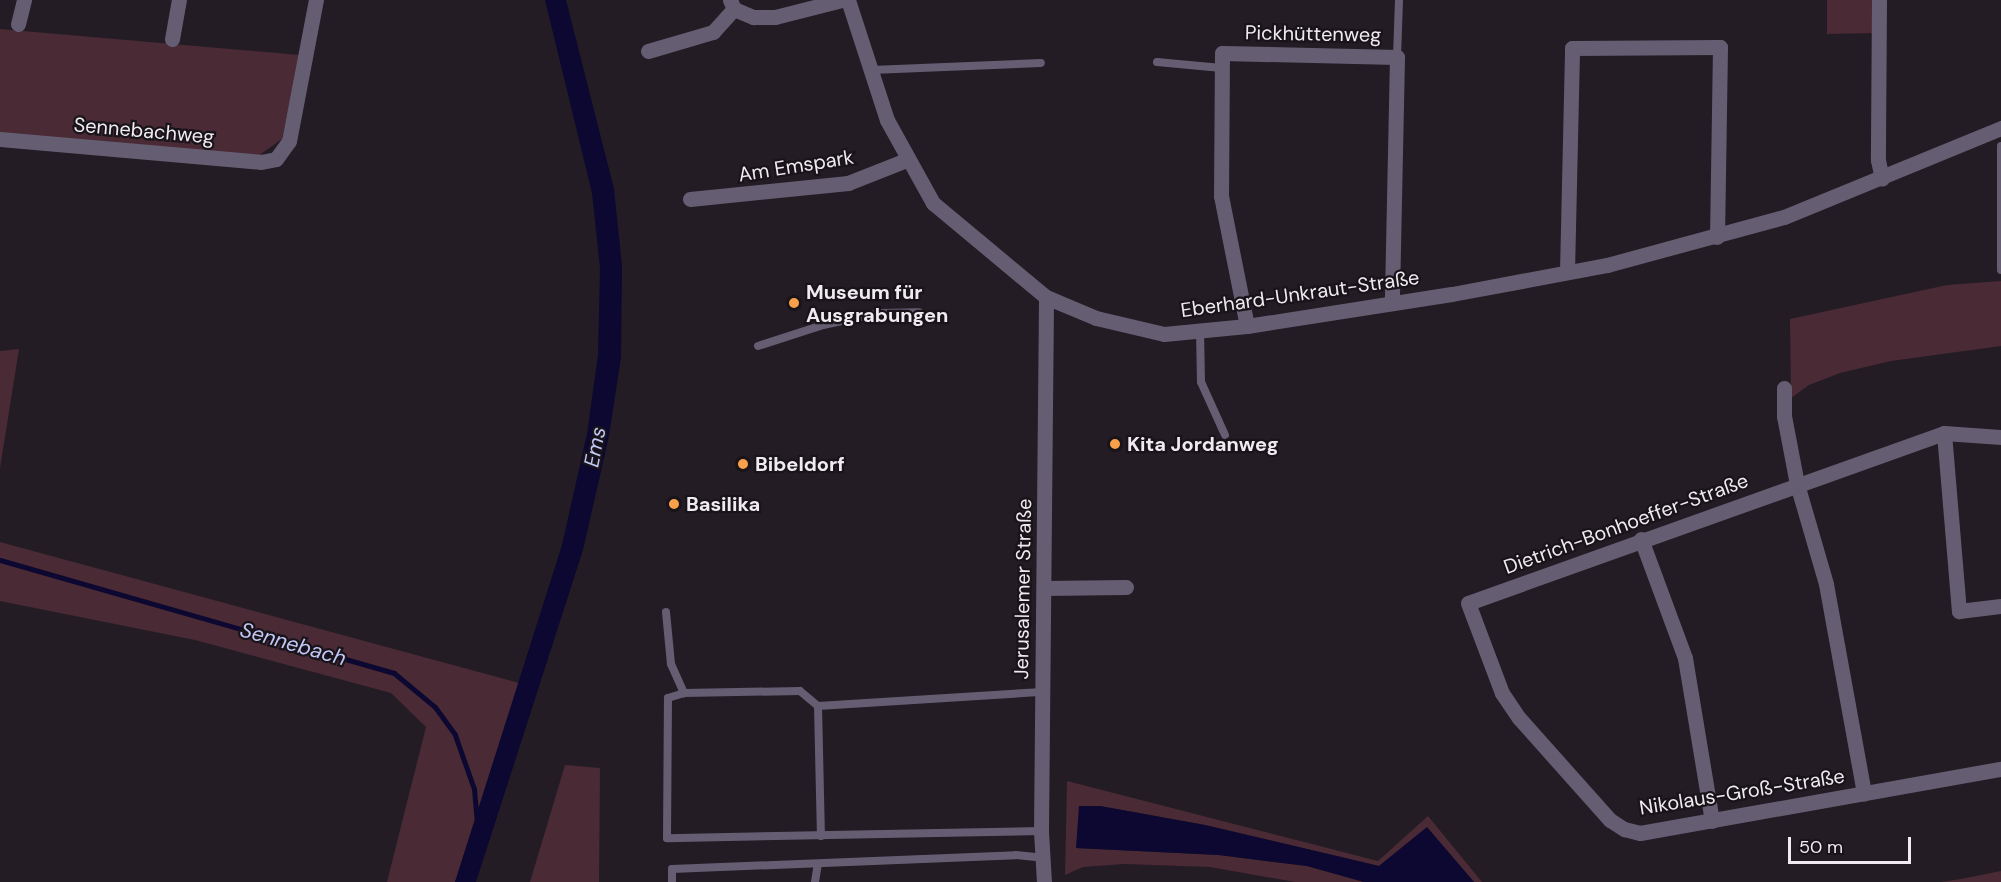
<!DOCTYPE html>
<meta charset="utf-8">
<style>
body{margin:0}
#map{position:relative;width:2001px;height:882px;overflow:hidden;background:#231c24;font-family:"DM Sans",sans-serif}
div>[style]{position:absolute}
.green>*{inset:0;background:#4a2a34}
.water>*{inset:0;background:#0c0831}
.stream>*{height:5px;margin:-2.5px;padding:0 2.5px;transform-origin:2.5px;border-radius:2.5px;background:#0c0831}
.service>*{height:8px;margin:-4px;padding:0 4px;transform-origin:4px;border-radius:4px;background:#655e73}
.minor>*{height:15px;margin:-7.5px;padding:0 7.5px;transform-origin:7.5px;border-radius:7.5px;background:#655e73}
.dots>*{width:16px;height:16px;translate:-50% -50%;box-sizing:border-box;border:3px solid #19131a;border-radius:50%}
span{translate:-50% -50%;white-space:nowrap;text-align:center;line-height:1.15;-webkit-text-stroke:4.5px #19131a;paint-order:stroke}
.street-label{font-size:20px;color:#efebf0}
.poi-label{font-size:20px;color:#efebf0;font-weight:700}
.left{translate:0 -50%;text-align:left}
.water-label{font-size:21px;color:#c2c8f6;font-style:italic}
.scale{position:absolute;left:1788px;top:837px;width:123px;height:27px;box-sizing:border-box;border:3px solid #efebf0;border-top:0;padding-left:8px;font-size:18px;line-height:21px;white-space:nowrap;color:#efebf0;-webkit-text-stroke:4px #19131a;paint-order:stroke}
</style>
<div id="map">
<div class="green">
<i style="clip-path:polygon(1827px 0,1877px 0,1877px 33px,1827px 34px)"></i>
<i style="clip-path:polygon(0 29px,300px 55px,282px 139px,258px 156px,0 133px)"></i>
<i style="clip-path:polygon(2001px 281px,2001px 346px,1891px 361px,1840px 373px,1809px 385px,1791px 398px,1790px 319px,1947px 285px)"></i>
<i style="clip-path:polygon(19px 349px,0 468px,0 351px)"></i>
<i style="clip-path:polygon(0 542px,519px 683px,455px 882px,387px 882px,426px 727px,391px 693px,195px 640px,0 601px)"></i>
<i style="clip-path:polygon(565px 765px,600px 768px,599px 882px,530px 882px)"></i>
<i style="clip-path:polygon(1067px 781px,1378px 861px,1428px 816px,1482px 882px,1474px 882px,1427px 828px,1379px 866px,1205px 825px,1100px 806px,1076px 848px,1219px 855px,1307px 866px,1364px 882px,1295px 882px,1210px 867px,1124px 864px,1083px 867px,1065px 875px)"></i>
<i style="clip-path:polygon(2001px 871px,2001px 882px,1941px 882px,1961px 879px)"></i>
</div>
<div class="water">
<i style="clip-path:polygon(545px 0,566px 0,614px 189px,622px 266px,621px 357px,609px 436px,583px 550px,476px 882px,455px 882px,562px 545px,587px 434px,598px 355px,600px 268px,592px 193px)"></i>
<i style="clip-path:polygon(1079px 806px,1100px 806px,1205px 825px,1379px 866px,1427px 827px,1474px 882px,1364px 882px,1307px 866px,1219px 855px,1076px 848px)"></i>
</div>
<div class="stream">
<i style="left:0;top:560px;width:410px;rotate:16deg"></i>
<i style="left:394px;top:673px;width:53px;rotate:39.7deg"></i>
<i style="left:435px;top:707px;width:34px;rotate:54deg"></i>
<i style="left:455px;top:735px;width:57px;rotate:70.6deg"></i>
<i style="left:474px;top:789px;width:37px;rotate:85deg"></i>
</div>
<div class="service">
<i style="left:1397px;top:57px;width:57px;rotate:-88deg"></i>
<i style="left:1157px;top:62px;width:65px;rotate:5.3deg"></i>
<i style="left:872px;top:70px;width:169px;rotate:-2.4deg"></i>
<i style="left:2001px;top:146px;width:124px;rotate:90deg"></i>
<i style="left:1200px;top:330px;width:52px;rotate:88.9deg"></i>
<i style="left:1201px;top:382px;width:58px;rotate:65.6deg"></i>
<i style="left:758px;top:346px;width:68px;rotate:-17.9deg"></i>
<i style="left:823px;top:325px;width:58px;rotate:-11.9deg"></i>
<i style="left:880px;top:313px;width:39px;rotate:-1deg"></i>
<i style="left:666px;top:612px;width:52px;rotate:84.5deg"></i>
<i style="left:671px;top:664px;width:32px;rotate:66deg"></i>
<i style="left:818px;top:706px;width:130px;rotate:88.7deg"></i>
<i style="left:1041px;top:831px;width:374px;rotate:178.9deg"></i>
<i style="left:667px;top:838px;width:140px;rotate:-89.6deg"></i>
<i style="left:668px;top:698px;width:17px;rotate:-17deg"></i>
<i style="left:684px;top:693px;width:116px;rotate:-1deg"></i>
<i style="left:800px;top:691px;width:23px;rotate:40deg"></i>
<i style="left:818px;top:706px;width:225px;rotate:-3.6deg"></i>
<i style="left:672px;top:882px;width:13px;rotate:-90deg"></i>
<i style="left:672px;top:869px;width:344px;rotate:-2.3deg"></i>
<i style="left:1016px;top:855px;width:27px;rotate:6deg"></i>
<i style="left:815px;top:882px;width:18px;rotate:-81deg"></i>
</div>
<div class="minor">
<i style="left:730px;top:0;width:10px;rotate:66deg"></i>
<i style="left:734px;top:9px;width:21px;rotate:23deg"></i>
<i style="left:753px;top:17px;width:22px"></i>
<i style="left:775px;top:17px;width:69px;rotate:-14.2deg"></i>
<i style="left:848px;top:0;width:126px;rotate:72deg"></i>
<i style="left:887px;top:120px;width:95px;rotate:61deg"></i>
<i style="left:933px;top:203px;width:147px;rotate:39.8deg"></i>
<i style="left:1046px;top:297px;width:54px;rotate:22.8deg"></i>
<i style="left:1096px;top:318px;width:70px;rotate:13.2deg"></i>
<i style="left:1164px;top:334px;width:83px;rotate:-5.5deg"></i>
<i style="left:1247px;top:326px;width:207px;rotate:-8.9deg"></i>
<i style="left:1452px;top:294px;width:158px;rotate:-10.6deg"></i>
<i style="left:1607px;top:265px;width:183px;rotate:-15.2deg"></i>
<i style="left:1784px;top:217px;width:235px;rotate:-22.3deg"></i>
<i style="left:1879px;top:0;width:160px;rotate:90.4deg"></i>
<i style="left:1878px;top:160px;width:19px;rotate:78deg"></i>
<i style="left:18px;top:24px;width:25px;rotate:-76deg"></i>
<i style="left:172px;top:39px;width:40px;rotate:-80deg"></i>
<i style="left:648px;top:51px;width:68px;rotate:-16.3deg"></i>
<i style="left:713px;top:32px;width:31px;rotate:-48deg"></i>
<i style="left:0;top:139px;width:262px;rotate:5deg"></i>
<i style="left:261px;top:162px;width:15px;rotate:-11deg"></i>
<i style="left:276px;top:159px;width:22px;rotate:-54deg"></i>
<i style="left:289px;top:141px;width:144px;rotate:-79.2deg"></i>
<i style="left:690px;top:199px;width:159px;rotate:-5.8deg"></i>
<i style="left:848px;top:183px;width:62px;rotate:-21.6deg"></i>
<i style="left:1567px;top:272px;width:224px;rotate:-88.7deg"></i>
<i style="left:1572px;top:48px;width:148px;rotate:-0.4deg"></i>
<i style="left:1720px;top:47px;width:190px;rotate:90.9deg"></i>
<i style="left:1247px;top:326px;width:133px;rotate:-101.3deg"></i>
<i style="left:1221px;top:196px;width:143px;rotate:-89.6deg"></i>
<i style="left:1222px;top:53px;width:175px;rotate:1.3deg"></i>
<i style="left:1397px;top:57px;width:246px;rotate:91.2deg"></i>
<i style="left:1784px;top:388px;width:28px;rotate:90deg"></i>
<i style="left:1784px;top:416px;width:69px;rotate:79.2deg"></i>
<i style="left:1797px;top:484px;width:104px;rotate:73.8deg"></i>
<i style="left:1826px;top:584px;width:213px;rotate:79.7deg"></i>
<i style="left:1944px;top:433px;width:179px;rotate:85.2deg"></i>
<i style="left:1959px;top:611px;width:42px;rotate:-6.8deg"></i>
<i style="left:2001px;top:437px;width:57px;rotate:-176deg"></i>
<i style="left:1944px;top:433px;width:505px;rotate:160.35deg"></i>
<i style="left:1468px;top:603px;width:96px;rotate:69.3deg"></i>
<i style="left:1502px;top:693px;width:30px;rotate:56deg"></i>
<i style="left:1519px;top:718px;width:137px;rotate:48.3deg"></i>
<i style="left:1610px;top:820px;width:17px;rotate:33deg"></i>
<i style="left:1624px;top:829px;width:16px;rotate:14deg"></i>
<i style="left:1640px;top:833px;width:367px;rotate:-10.1deg"></i>
<i style="left:1641px;top:539px;width:127px;rotate:69.7deg"></i>
<i style="left:1685px;top:658px;width:165px;rotate:80.6deg"></i>
<i style="left:1044px;top:588px;width:82px;rotate:-0.7deg"></i>
<i style="left:1044px;top:882px;width:51px;rotate:-93.4deg"></i>
<i style="left:1041px;top:831px;width:534px;rotate:-89.46deg"></i>
</div>
<div class="dots">
<i style="left:794px;top:303px;background:#f8a14a"></i>
<i style="left:1115px;top:444px;background:#f8a14a"></i>
<i style="left:743px;top:464px;background:#f8a14a"></i>
<i style="left:674px;top:504px;background:#f8a14a"></i>
</div>
<div class="street-label">
<span style="left:1313px;top:34px;rotate:1deg">Pickhüttenweg</span>
<span style="left:144px;top:131px;rotate:5deg">Sennebachweg</span>
<span style="left:796px;top:166px;rotate:-9deg">Am Emspark</span>
<span style="left:1300px;top:294px;rotate:-8deg">Eberhard-Unkraut-Straße</span>
<span style="left:1626px;top:524px;rotate:-20deg">Dietrich-Bonhoeffer-Straße</span>
<span style="left:1023px;top:589px;rotate:-89deg">Jerusalemer Straße</span>
<span style="left:1742px;top:792px;rotate:-9deg">Nikolaus-Groß-Straße</span>
</div>
<div class="poi-label">
<span class="left" style="left:806px;top:304px">Museum für<br>Ausgrabungen</span>
<span class="left" style="left:1127px;top:444px">Kita Jordanweg</span>
<span class="left" style="left:755px;top:464px">Bibeldorf</span>
<span class="left" style="left:686px;top:504px">Basilika</span>
</div>
<div class="water-label">
<span style="left:595px;top:447px;rotate:-79deg">Ems</span>
<span style="left:293px;top:644px;rotate:16deg">Sennebach</span>
</div>
<div class="scale">50 m</div>
</div>
